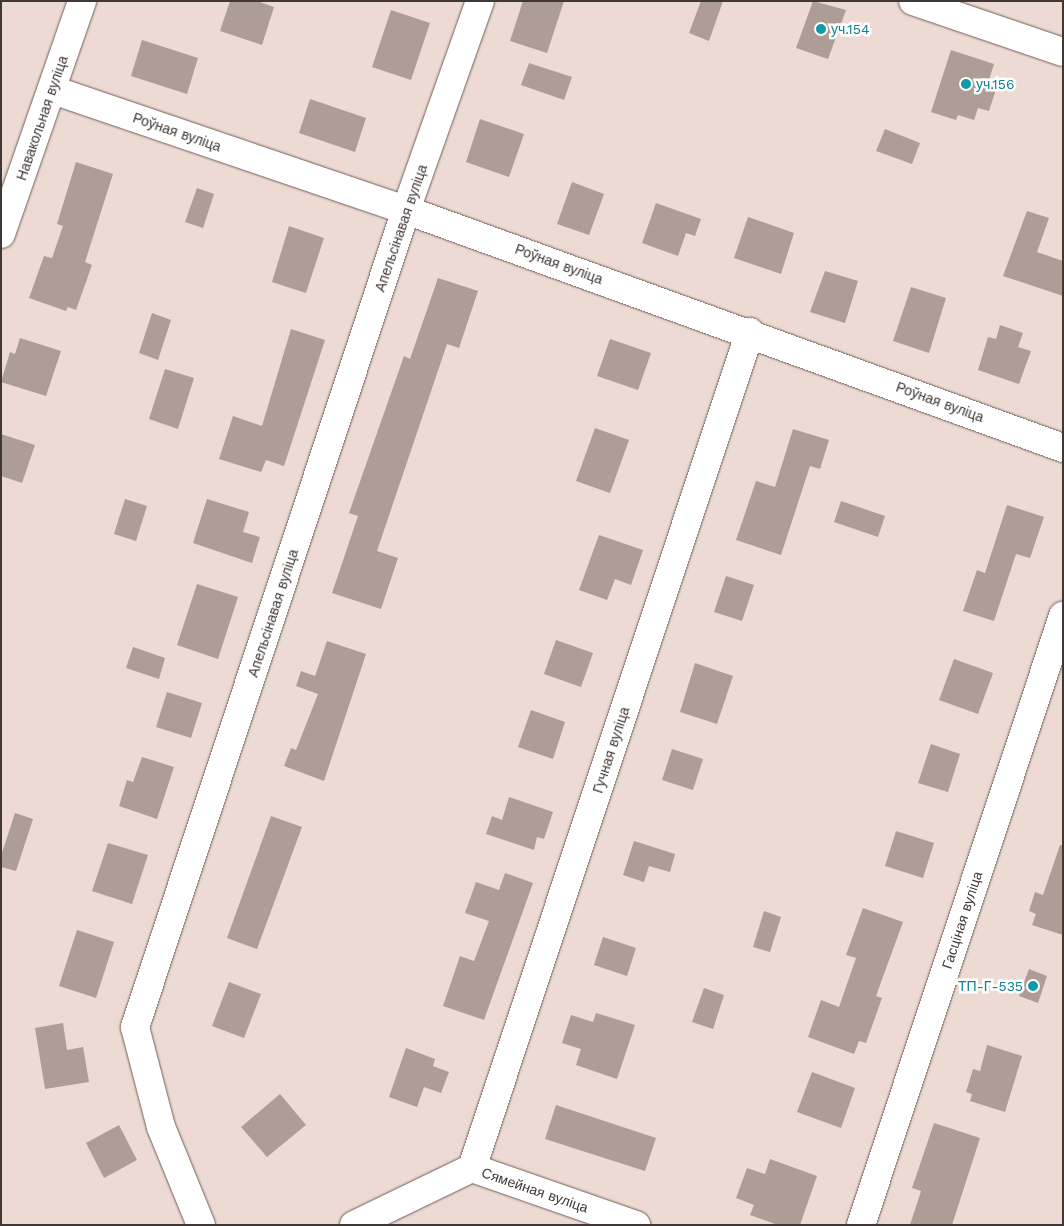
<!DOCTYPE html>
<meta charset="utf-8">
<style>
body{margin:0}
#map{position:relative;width:1064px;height:1226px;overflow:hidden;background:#eddad2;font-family:"Work Sans",sans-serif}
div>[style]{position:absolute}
.building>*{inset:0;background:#ae9d95}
.roads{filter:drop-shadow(0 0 1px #6f5f58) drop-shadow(0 0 1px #6f5f58)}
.minor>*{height:28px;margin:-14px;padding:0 14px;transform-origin:14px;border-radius:14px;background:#fff}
.dots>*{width:14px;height:14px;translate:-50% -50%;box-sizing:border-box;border:2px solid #fff;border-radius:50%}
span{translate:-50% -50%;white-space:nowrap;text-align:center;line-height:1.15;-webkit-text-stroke:5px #fff;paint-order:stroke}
.culture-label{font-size:14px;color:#0d838f}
.left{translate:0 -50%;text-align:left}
.right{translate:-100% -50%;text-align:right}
.street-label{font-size:14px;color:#3f3834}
.frame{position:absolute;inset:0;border:2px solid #3f3834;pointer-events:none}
</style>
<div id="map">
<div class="building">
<i style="clip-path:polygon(230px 1px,257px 1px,274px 7px,262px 45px,220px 31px)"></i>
<i style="clip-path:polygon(523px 1px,564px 1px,547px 53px,510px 41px)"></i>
<i style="clip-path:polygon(701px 1px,723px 1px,709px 41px,689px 33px)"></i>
<i style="clip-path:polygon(813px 1px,846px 10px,828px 59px,796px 48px)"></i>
<i style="clip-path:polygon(391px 10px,430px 23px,411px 80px,372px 67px)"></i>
<i style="clip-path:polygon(142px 40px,198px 58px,187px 94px,131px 76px)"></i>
<i style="clip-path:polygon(951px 50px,994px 64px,988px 83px,997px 86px,989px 111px,978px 108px,974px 120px,958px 115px,956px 120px,931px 112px)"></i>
<i style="clip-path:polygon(529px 63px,572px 77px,564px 100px,521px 85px)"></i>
<i style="clip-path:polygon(310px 99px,366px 118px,355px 152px,299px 133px)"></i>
<i style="clip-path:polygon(480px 119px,524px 134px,509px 177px,466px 162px)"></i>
<i style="clip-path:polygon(885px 129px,920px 143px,912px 164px,876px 151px)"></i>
<i style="clip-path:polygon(76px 162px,113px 174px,85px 262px,92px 265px,76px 310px,68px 307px,66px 311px,29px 298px,44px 256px,52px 258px,63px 226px,57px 224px)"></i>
<i style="clip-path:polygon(572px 182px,604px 194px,589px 235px,557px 224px)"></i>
<i style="clip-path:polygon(197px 188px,214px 194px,203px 228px,185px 222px)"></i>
<i style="clip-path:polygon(656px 203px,701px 219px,695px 236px,686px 233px,678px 256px,642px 243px)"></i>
<i style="clip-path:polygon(1027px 211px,1049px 218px,1037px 252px,1063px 261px,1063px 296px,1003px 276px)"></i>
<i style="clip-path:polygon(748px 217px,794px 233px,781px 274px,734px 258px)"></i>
<i style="clip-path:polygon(289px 226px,324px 238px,306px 293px,272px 282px)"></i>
<i style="clip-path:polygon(825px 271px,858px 281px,845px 323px,810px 312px)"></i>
<i style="clip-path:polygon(438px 278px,478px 291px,459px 348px,447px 344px,377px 551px,398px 558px,381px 609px,332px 593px,358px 516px,349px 513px,404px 356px,410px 359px)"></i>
<i style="clip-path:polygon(911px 287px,946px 298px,929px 353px,893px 341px)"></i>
<i style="clip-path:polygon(152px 313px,171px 320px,158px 360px,139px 353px)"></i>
<i style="clip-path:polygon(1000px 325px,1023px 333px,1018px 347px,1031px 351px,1019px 384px,978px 370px,988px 337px,996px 339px)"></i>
<i style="clip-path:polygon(291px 329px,325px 340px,284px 466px,266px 460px,261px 472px,219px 459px,233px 416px,262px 426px)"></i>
<i style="clip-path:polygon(20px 338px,61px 351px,46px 396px,1px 382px,10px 352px,15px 354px)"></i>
<i style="clip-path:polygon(610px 339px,651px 353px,638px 390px,597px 376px)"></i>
<i style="clip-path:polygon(165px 369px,194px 378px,178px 429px,149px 419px)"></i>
<i style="clip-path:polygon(595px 428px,629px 440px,610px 493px,576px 481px)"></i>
<i style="clip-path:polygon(793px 429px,829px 440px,820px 469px,810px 466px,781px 555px,736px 540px,756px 481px,775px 487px)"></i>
<i style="clip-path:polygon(1px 434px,35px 445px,22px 483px,1px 476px)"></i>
<i style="clip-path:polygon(125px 499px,147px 506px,136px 541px,114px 534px)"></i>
<i style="clip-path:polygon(207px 499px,249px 512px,243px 532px,260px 537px,252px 563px,193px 543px)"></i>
<i style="clip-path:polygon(841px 501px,885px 516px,878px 537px,834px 522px)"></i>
<i style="clip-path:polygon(1007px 505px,1044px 517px,1030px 558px,1016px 554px,994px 621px,963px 611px,977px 570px,985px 573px)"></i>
<i style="clip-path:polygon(599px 535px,643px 550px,631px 585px,615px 579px,607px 600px,579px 590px)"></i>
<i style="clip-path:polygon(726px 576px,754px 585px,742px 621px,714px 612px)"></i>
<i style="clip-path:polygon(197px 584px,238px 597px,218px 659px,177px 645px)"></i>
<i style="clip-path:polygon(556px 640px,593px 653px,581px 687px,544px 674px)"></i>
<i style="clip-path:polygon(327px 641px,366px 654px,324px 781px,284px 766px,291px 748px,296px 750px,318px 694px,296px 686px,301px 671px,315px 676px)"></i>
<i style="clip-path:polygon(133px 647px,165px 658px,159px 679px,126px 668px)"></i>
<i style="clip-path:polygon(954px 659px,993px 673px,978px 714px,939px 700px)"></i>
<i style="clip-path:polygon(695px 663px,733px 676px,717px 724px,680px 712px)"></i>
<i style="clip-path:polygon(167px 692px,202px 703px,191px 738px,156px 727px)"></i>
<i style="clip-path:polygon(531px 710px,565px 722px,553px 759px,518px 747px)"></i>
<i style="clip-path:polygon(931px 744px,960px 754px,948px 792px,918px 783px)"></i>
<i style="clip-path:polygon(672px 749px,703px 759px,693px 790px,662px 780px)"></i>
<i style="clip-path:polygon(142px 757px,174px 767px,157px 819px,119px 806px,127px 780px,133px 782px)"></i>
<i style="clip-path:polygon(509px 797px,553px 812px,544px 839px,537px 837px,534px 850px,486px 834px,492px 816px,502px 820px)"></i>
<i style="clip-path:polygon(15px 813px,33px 819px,16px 871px,1px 867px,1px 856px)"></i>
<i style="clip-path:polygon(271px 816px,302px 827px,257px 949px,227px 938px)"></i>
<i style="clip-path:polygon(896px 831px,934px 843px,923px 878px,885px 866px)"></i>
<i style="clip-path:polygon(634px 841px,675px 854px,670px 872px,649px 866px,644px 882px,623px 875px)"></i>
<i style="clip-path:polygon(108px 843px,148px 855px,132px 904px,92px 891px)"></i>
<i style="clip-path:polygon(1060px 845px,1063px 845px,1063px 935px,1032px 925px,1036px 914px,1029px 911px,1035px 892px,1043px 895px)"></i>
<i style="clip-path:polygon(505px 873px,533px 883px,484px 1020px,443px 1006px,460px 956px,474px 961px,489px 921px,465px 913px,476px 882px,499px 890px)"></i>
<i style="clip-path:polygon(863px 908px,903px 922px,876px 996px,882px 998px,866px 1043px,859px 1041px,854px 1054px,808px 1037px,821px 1000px,839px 1007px,856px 958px,846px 955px)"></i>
<i style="clip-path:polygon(764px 911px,781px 917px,770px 952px,753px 947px)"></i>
<i style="clip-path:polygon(77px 930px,114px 942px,96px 998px,59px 986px)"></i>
<i style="clip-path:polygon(603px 937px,636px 948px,627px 976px,594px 965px)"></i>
<i style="clip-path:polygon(1029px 969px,1047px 976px,1038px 1003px,1019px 996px)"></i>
<i style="clip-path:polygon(229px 982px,261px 994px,244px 1038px,212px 1026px)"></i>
<i style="clip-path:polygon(704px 988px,724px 995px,713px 1029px,692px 1022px)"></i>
<i style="clip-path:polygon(596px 1013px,635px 1025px,617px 1079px,576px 1065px,581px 1049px,562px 1043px,571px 1015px,593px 1022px)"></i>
<i style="clip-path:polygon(63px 1023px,67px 1050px,83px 1047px,89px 1082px,45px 1089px,35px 1028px)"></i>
<i style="clip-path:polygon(987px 1045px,1022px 1056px,1005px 1112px,970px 1101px,972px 1094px,966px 1092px,973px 1069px,980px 1071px)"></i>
<i style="clip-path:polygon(406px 1048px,435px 1059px,433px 1066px,449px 1072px,441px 1093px,424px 1087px,417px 1107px,389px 1097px)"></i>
<i style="clip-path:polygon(812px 1072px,855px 1088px,841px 1128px,797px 1112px)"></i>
<i style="clip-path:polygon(280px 1094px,306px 1125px,267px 1157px,241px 1127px)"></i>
<i style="clip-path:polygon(556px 1105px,656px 1138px,645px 1171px,545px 1139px)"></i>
<i style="clip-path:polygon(934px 1123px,980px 1138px,952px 1225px,910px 1225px,921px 1191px,912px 1188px)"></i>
<i style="clip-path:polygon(119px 1125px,137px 1160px,104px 1178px,86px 1143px)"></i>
<i style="clip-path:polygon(770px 1159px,817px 1176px,800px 1225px,778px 1225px,750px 1215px,754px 1205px,736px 1198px,747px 1168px,765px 1174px)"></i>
</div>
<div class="roads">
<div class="minor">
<i style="left:913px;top:1px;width:158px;rotate:18.8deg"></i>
<i style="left:53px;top:90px;width:373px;rotate:18.8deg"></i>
<i style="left:406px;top:210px;width:699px;rotate:19.91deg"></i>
<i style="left:1px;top:234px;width:247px;rotate:-70.8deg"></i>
<i style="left:472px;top:1168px;width:881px;rotate:-71.61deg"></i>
<i style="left:201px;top:1225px;width:106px;rotate:-112.2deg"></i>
<i style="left:161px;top:1127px;width:103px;rotate:-104.6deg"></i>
<i style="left:135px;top:1027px;width:861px;rotate:-71.65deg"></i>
<i style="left:406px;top:210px;width:222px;rotate:-70.5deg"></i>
<i style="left:354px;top:1225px;width:131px;rotate:-25.8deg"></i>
<i style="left:472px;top:1168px;width:174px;rotate:19.2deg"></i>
<i style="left:861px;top:1225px;width:642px;rotate:-71.65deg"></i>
</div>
</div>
<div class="dots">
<i style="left:821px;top:29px;background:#0f9aa8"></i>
<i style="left:966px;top:84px;background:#0f9aa8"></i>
<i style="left:1033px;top:986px;background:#0f9aa8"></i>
</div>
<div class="culture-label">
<span class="left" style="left:831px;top:29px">уч.154</span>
<span class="left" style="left:976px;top:84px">уч.156</span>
<span class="right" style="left:1023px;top:986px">ТП-Г-535</span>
</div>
<div class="street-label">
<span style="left:42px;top:118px;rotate:-71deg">Навакольная вуліца</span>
<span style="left:177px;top:132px;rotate:19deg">Роўная вуліца</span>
<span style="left:401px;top:228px;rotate:-71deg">Апельсінавая вуліца</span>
<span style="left:559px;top:264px;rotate:20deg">Роўная вуліца</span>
<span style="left:940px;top:402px;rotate:20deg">Роўная вуліца</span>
<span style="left:273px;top:613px;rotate:-72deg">Апельсінавая вуліца</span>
<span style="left:611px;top:750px;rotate:-72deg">Гучная вуліца</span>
<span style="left:962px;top:920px;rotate:-72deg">Гасціная вуліца</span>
<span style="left:535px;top:1190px;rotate:19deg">Сямейная вуліца</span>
</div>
<div class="frame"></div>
</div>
